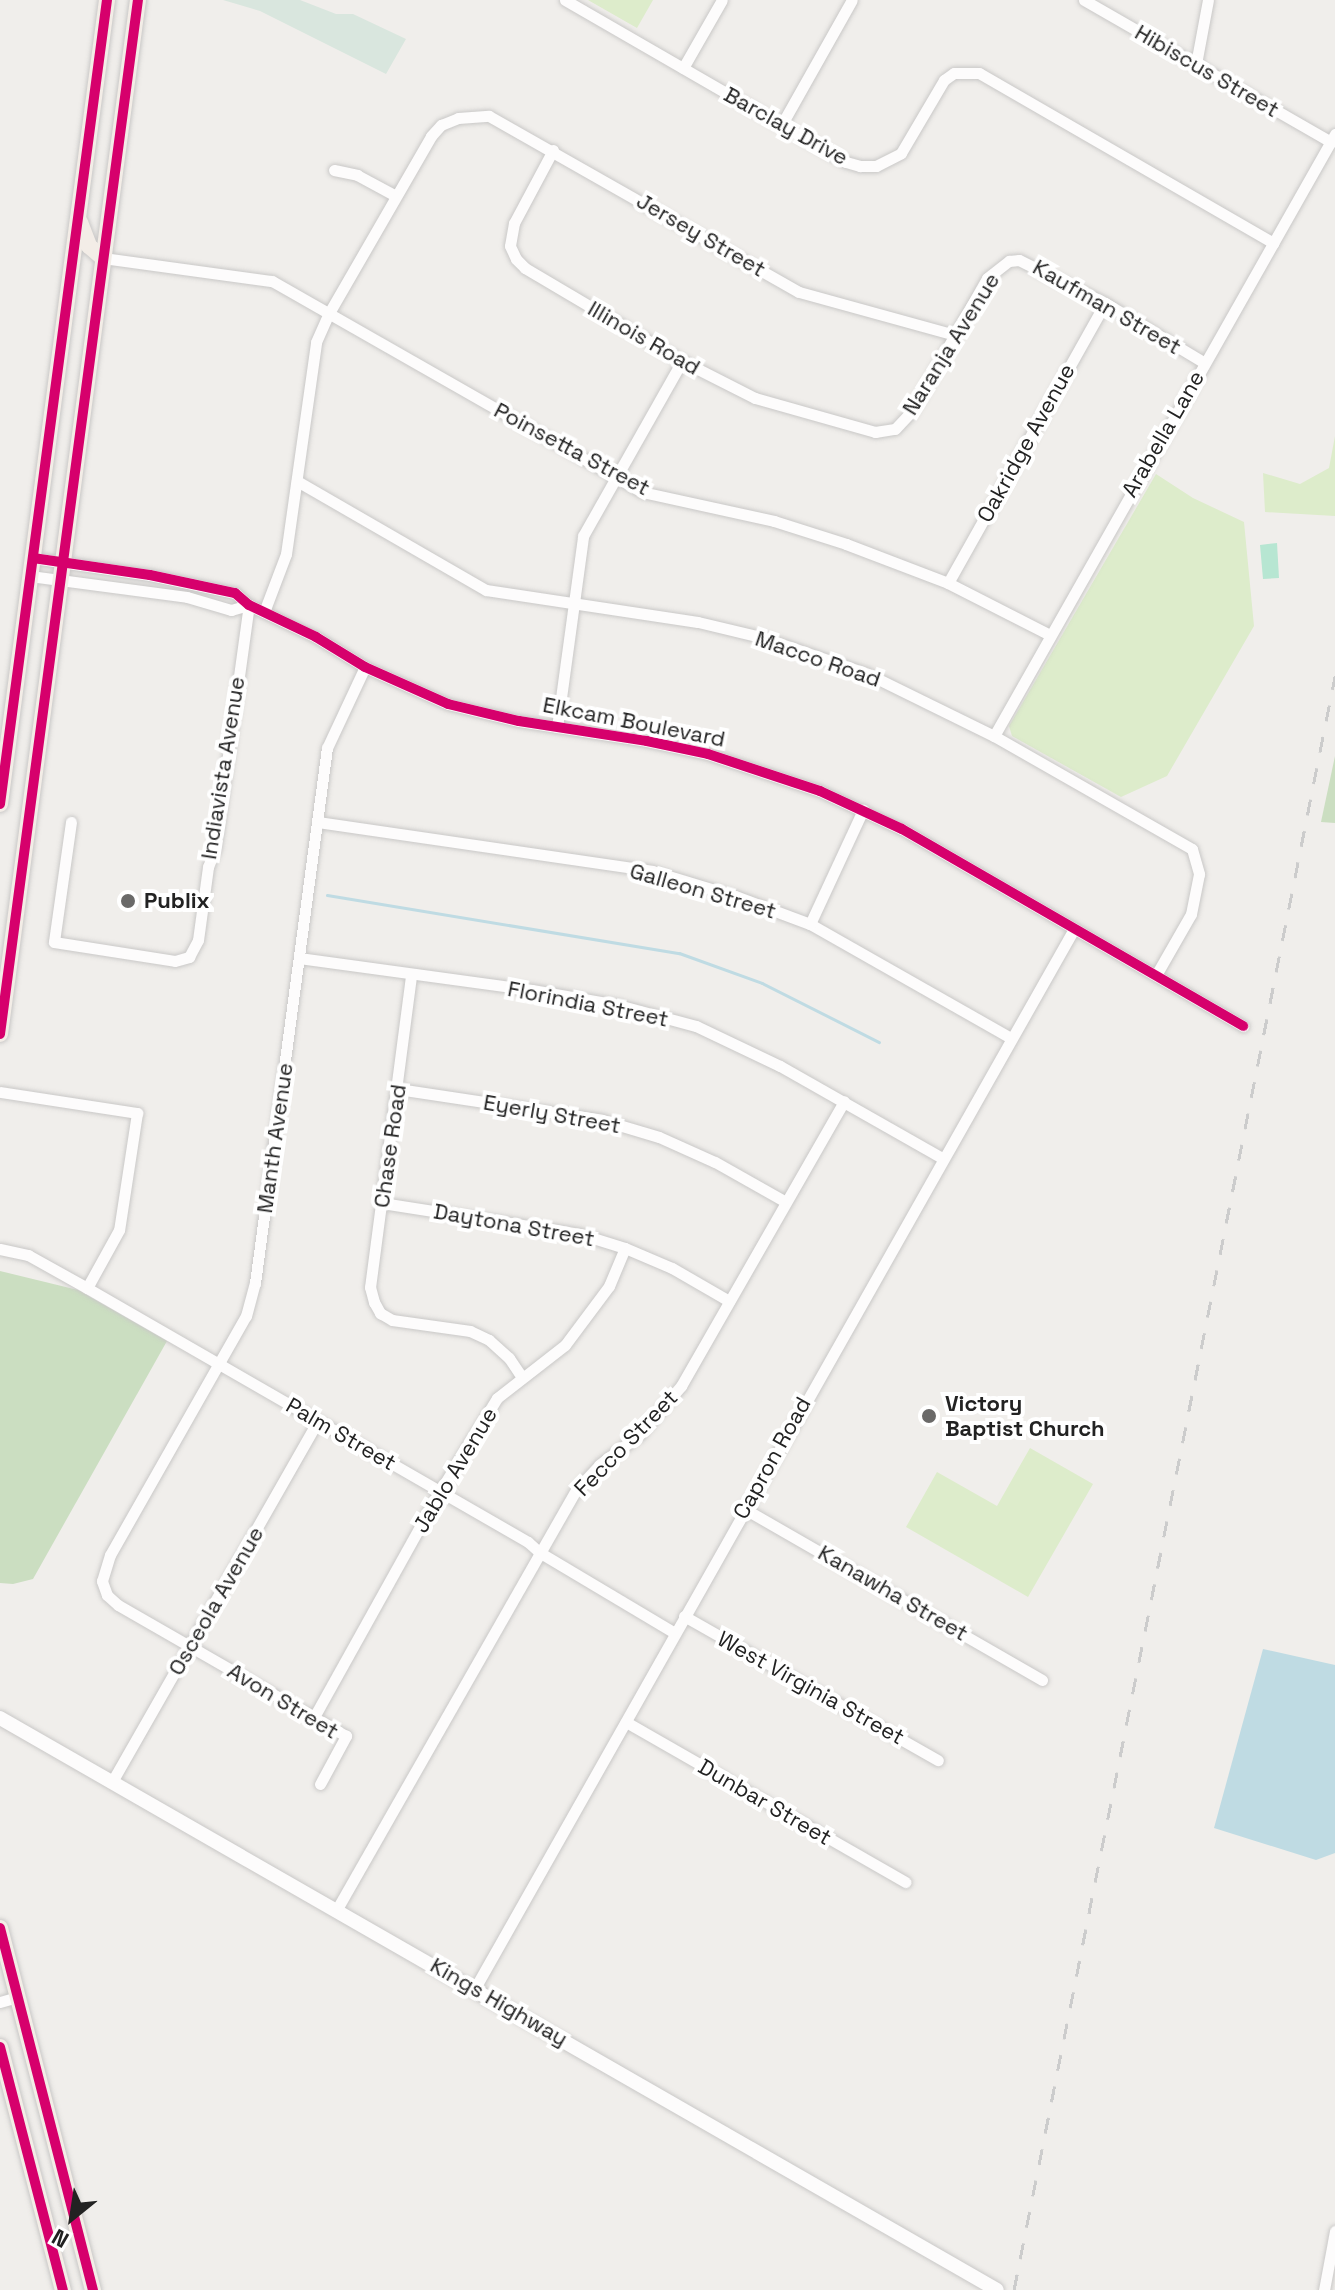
<!DOCTYPE html>
<style>
body{margin:0}
#map{position:relative;width:1335px;height:2290px;overflow:hidden;background:#f0eeeb;font-family:"Space Grotesk",sans-serif}
div>[style]{position:absolute}
.grass>*{inset:0;background:#ddeccb}
.forest>*{inset:0;background:#cbdec1}
.wetland>*{inset:0;background:#d9e6de}
.pitch>*{inset:0;background:#b7e6d2}
.water>*{inset:0;background:#bfdbe3}
.stream>*{height:3px;margin:-1.5px;padding:0 1.5px;transform-origin:1.5px;border-radius:1.5px;background:#bfdbe3}
.roads{filter:drop-shadow(0 0 2px #c9c8c7) drop-shadow(0 0 2px #c9c8c7)}
.minor>*{height:11px;margin:-5.5px;padding:0 5.5px;transform-origin:5.5px;border-radius:5.5px;background:#fdfcfc}
.tertiary>*{height:14px;margin:-7px;padding:0 7px;transform-origin:7px;border-radius:7px;background:#fdfcfc}
.primary>*{height:16px;margin:-8px;padding:0 8px;transform-origin:8px;border-radius:8px;background:#f3ede7}
.rail>*{height:3px;margin-top:-1.5px;transform-origin:0;background:repeating-linear-gradient(90deg,#ccc 0 16px,transparent 0 32px)}
.cycleway>*{height:10px;margin:-5px;padding:0 5px;transform-origin:5px;border-radius:5px;background:#d6006c}
.dots>*{width:22px;height:22px;translate:-50% -50%;box-sizing:border-box;border:4px solid #fff;border-radius:50%}
span{translate:-50% -50%;white-space:nowrap;text-align:center;line-height:1.15;-webkit-text-stroke:8px #fff;paint-order:stroke}
.street-label{font-size:22px;color:#222}
.poi-label{font-size:22px;color:#222;font-weight:700}
.left{translate:0 -50%;text-align:left}
.north{position:absolute;left:32px;top:2178px;width:80px;height:80px;-webkit-text-stroke:6px #fff;paint-order:stroke;rotate:210deg;font-size:22px;font-weight:700;line-height:32px;text-align:center;color:#222}
.north::after{content:'';display:block;margin:auto;width:28px;height:36px;background:#222;clip-path:polygon(50% 0,100% 100%,50% 72%,0 100%)}
</style>
<div id="map">
<div class="grass">
<i style="clip-path:polygon(588px 0,653px 0,637px 28px)"></i>
<i style="clip-path:polygon(1335px 436px,1335px 516px,1265px 512px,1263px 473px,1300px 484px,1329px 468px)"></i>
<i style="clip-path:polygon(1156px 474px,1193px 498px,1244px 522px,1254px 626px,1167px 776px,1121px 797px,1012px 736px,1009px 726px)"></i>
<i style="clip-path:polygon(1030px 1448px,1093px 1484px,1028px 1597px,906px 1527px,937px 1472px,997px 1506px)"></i>
</div>
<div class="forest">
<i style="clip-path:polygon(1335px 756px,1335px 823px,1321px 822px)"></i>
<i style="clip-path:polygon(0 1271px,78px 1290px,167px 1341px,33px 1579px,13px 1584px,0 1583px)"></i>
</div>
<div class="wetland">
<i style="clip-path:polygon(223px 0,300px 0,336px 14px,353px 14px,406px 39px,386px 74px,260px 11px)"></i>
</div>
<div class="pitch">
<i style="clip-path:polygon(1277px 543px,1279px 578px,1263px 579px,1260px 545px)"></i>
</div>
<div class="water">
<i style="clip-path:polygon(1263px 1649px,1335px 1665px,1335px 1853px,1316px 1860px,1214px 1828px)"></i>
</div>
<div class="stream">
<i style="left:327px;top:895px;width:357px;rotate:9.4deg"></i>
<i style="left:679px;top:953px;width:88px;rotate:19.9deg"></i>
<i style="left:762px;top:983px;width:131px;rotate:26.8deg"></i>
</div>
<div class="roads">
<div class="minor">
<i style="left:565px;top:0;width:324px;rotate:30deg"></i>
<i style="left:846px;top:162px;width:15px;rotate:16deg"></i>
<i style="left:860px;top:166px;width:16px"></i>
<i style="left:876px;top:166px;width:28px;rotate:-27deg"></i>
<i style="left:901px;top:153px;width:85px;rotate:-59.5deg"></i>
<i style="left:944px;top:80px;width:12px;rotate:-35deg"></i>
<i style="left:954px;top:73px;width:25px"></i>
<i style="left:979px;top:73px;width:340px;rotate:30deg"></i>
<i style="left:1084px;top:0;width:285px;rotate:29.9deg"></i>
<i style="left:1196px;top:64px;width:65px;rotate:-79.4deg"></i>
<i style="left:683px;top:68px;width:78px;rotate:-60.2deg"></i>
<i style="left:782px;top:124px;width:142px;rotate:-60.6deg"></i>
<i style="left:553px;top:150px;width:83px;rotate:118.1deg"></i>
<i style="left:514px;top:223px;width:23px;rotate:100deg"></i>
<i style="left:510px;top:246px;width:14px;rotate:65deg"></i>
<i style="left:516px;top:259px;width:13px;rotate:45deg"></i>
<i style="left:525px;top:268px;width:182px;rotate:30.6deg"></i>
<i style="left:682px;top:361px;width:82px;rotate:26.9deg"></i>
<i style="left:755px;top:398px;width:125px;rotate:15.8deg"></i>
<i style="left:875px;top:432px;width:20px;rotate:-9deg"></i>
<i style="left:895px;top:429px;width:23px;rotate:-47deg"></i>
<i style="left:911px;top:412px;width:154px;rotate:-60.4deg"></i>
<i style="left:987px;top:278px;width:28px;rotate:-38deg"></i>
<i style="left:1009px;top:261px;width:10px;rotate:-6deg"></i>
<i style="left:1019px;top:260px;width:96px;rotate:26.6deg"></i>
<i style="left:1105px;top:303px;width:114px;rotate:31deg"></i>
<i style="left:334px;top:170px;width:24px;rotate:12deg"></i>
<i style="left:357px;top:175px;width:44px;rotate:28.3deg"></i>
<i style="left:103px;top:258px;width:171px;rotate:7.8deg"></i>
<i style="left:272px;top:281px;width:426px;rotate:29.7deg"></i>
<i style="left:642px;top:492px;width:135px;rotate:12.4deg"></i>
<i style="left:774px;top:521px;width:76px;rotate:17.7deg"></i>
<i style="left:846px;top:544px;width:109px;rotate:20.9deg"></i>
<i style="left:948px;top:583px;width:112px;rotate:27deg"></i>
<i style="left:297px;top:481px;width:218px;rotate:30deg"></i>
<i style="left:486px;top:590px;width:214px;rotate:8.6deg"></i>
<i style="left:698px;top:622px;width:65px;rotate:13.4deg"></i>
<i style="left:761px;top:637px;width:113px;rotate:19.1deg"></i>
<i style="left:868px;top:674px;width:140px;rotate:26.2deg"></i>
<i style="left:994px;top:736px;width:228px;rotate:29.7deg"></i>
<i style="left:1192px;top:849px;width:26px;rotate:74deg"></i>
<i style="left:1199px;top:874px;width:41px;rotate:101.3deg"></i>
<i style="left:1191px;top:914px;width:70px;rotate:119.8deg"></i>
<i style="left:33px;top:558px;width:118px;rotate:8.3deg"></i>
<i style="left:150px;top:575px;width:87px;rotate:12deg"></i>
<i style="left:235px;top:593px;width:18px;rotate:41deg"></i>
<i style="left:249px;top:605px;width:74px;rotate:25.5deg"></i>
<i style="left:316px;top:637px;width:57px;rotate:31.5deg"></i>
<i style="left:365px;top:667px;width:91px;rotate:24deg"></i>
<i style="left:448px;top:704px;width:73px;rotate:13.5deg"></i>
<i style="left:519px;top:721px;width:130px;rotate:8.9deg"></i>
<i style="left:647px;top:741px;width:62px;rotate:12deg"></i>
<i style="left:708px;top:754px;width:118px;rotate:18.3deg"></i>
<i style="left:820px;top:791px;width:90px;rotate:24.9deg"></i>
<i style="left:902px;top:829px;width:394px;rotate:30deg"></i>
<i style="left:30px;top:576px;width:158px;rotate:7.6deg"></i>
<i style="left:187px;top:597px;width:46px;rotate:16.5deg"></i>
<i style="left:231px;top:610px;width:19px;rotate:-16deg"></i>
<i style="left:948px;top:583px;width:321px;rotate:-60.7deg"></i>
<i style="left:264px;top:612px;width:62px;rotate:-69.2deg"></i>
<i style="left:286px;top:554px;width:214px;rotate:-81.9deg"></i>
<i style="left:316px;top:342px;width:32px;rotate:-66deg"></i>
<i style="left:329px;top:313px;width:204px;rotate:-60deg"></i>
<i style="left:431px;top:136px;width:15px;rotate:-48deg"></i>
<i style="left:441px;top:125px;width:18px;rotate:-22deg"></i>
<i style="left:458px;top:118px;width:31px;rotate:-4deg"></i>
<i style="left:489px;top:116px;width:356px;rotate:29.6deg"></i>
<i style="left:799px;top:292px;width:162px;rotate:15.4deg"></i>
<i style="left:557px;top:727px;width:193px;rotate:-82.2deg"></i>
<i style="left:583px;top:536px;width:201px;rotate:-60.5deg"></i>
<i style="left:994px;top:736px;width:692px;rotate:-60.47deg"></i>
<i style="left:71px;top:822px;width:121px;rotate:98.1deg"></i>
<i style="left:54px;top:942px;width:122px;rotate:8.9deg"></i>
<i style="left:175px;top:961px;width:15px;rotate:-16deg"></i>
<i style="left:189px;top:957px;width:19px;rotate:-62deg"></i>
<i style="left:198px;top:940px;width:74px;rotate:-82.2deg"></i>
<i style="left:208px;top:867px;width:19px;rotate:-69deg"></i>
<i style="left:215px;top:849px;width:246px;rotate:-82.1deg"></i>
<i style="left:318px;top:822px;width:338px;rotate:8.3deg"></i>
<i style="left:652px;top:871px;width:87px;rotate:16.8deg"></i>
<i style="left:735px;top:896px;width:80px;rotate:20.5deg"></i>
<i style="left:810px;top:924px;width:231px;rotate:29.6deg"></i>
<i style="left:810px;top:924px;width:126px;rotate:-65.1deg"></i>
<i style="left:299px;top:958px;width:235px;rotate:7.8deg"></i>
<i style="left:532px;top:990px;width:87px;rotate:9.9deg"></i>
<i style="left:618px;top:1005px;width:81px;rotate:15.1deg"></i>
<i style="left:696px;top:1026px;width:93px;rotate:25.5deg"></i>
<i style="left:780px;top:1066px;width:186px;rotate:29.6deg"></i>
<i style="left:411px;top:976px;width:314px;rotate:97.5deg"></i>
<i style="left:370px;top:1287px;width:16px;rotate:75deg"></i>
<i style="left:374px;top:1302px;width:13px;rotate:61deg"></i>
<i style="left:380px;top:1313px;width:14px;rotate:30deg"></i>
<i style="left:392px;top:1320px;width:79px;rotate:8deg"></i>
<i style="left:470px;top:1331px;width:21px;rotate:25deg"></i>
<i style="left:489px;top:1340px;width:27px;rotate:42deg"></i>
<i style="left:509px;top:1358px;width:23px;rotate:56deg"></i>
<i style="left:398px;top:1089px;width:206px;rotate:8.6deg"></i>
<i style="left:602px;top:1120px;width:59px;rotate:16.6deg"></i>
<i style="left:659px;top:1137px;width:61px;rotate:24.1deg"></i>
<i style="left:715px;top:1162px;width:81px;rotate:29.4deg"></i>
<i style="left:0;top:1092px;width:139px;rotate:8.7deg"></i>
<i style="left:137px;top:1113px;width:118px;rotate:98.7deg"></i>
<i style="left:119px;top:1230px;width:66px;rotate:118.9deg"></i>
<i style="left:382px;top:1203px;width:200px;rotate:8.9deg"></i>
<i style="left:580px;top:1234px;width:47px;rotate:17.3deg"></i>
<i style="left:625px;top:1248px;width:51px;rotate:23.1deg"></i>
<i style="left:672px;top:1268px;width:66px;rotate:30.1deg"></i>
<i style="left:0;top:1249px;width:29px;rotate:12deg"></i>
<i style="left:28px;top:1255px;width:68px;rotate:29.2deg"></i>
<i style="left:87px;top:1288px;width:509px;rotate:29.94deg"></i>
<i style="left:528px;top:1542px;width:15px;rotate:42deg"></i>
<i style="left:539px;top:1552px;width:158px;rotate:30.8deg"></i>
<i style="left:743px;top:1508px;width:345px;rotate:29.9deg"></i>
<i style="left:684px;top:1616px;width:292px;rotate:29.6deg"></i>
<i style="left:314px;top:1717px;width:259px;rotate:-60.9deg"></i>
<i style="left:440px;top:1491px;width:109px;rotate:-58.5deg"></i>
<i style="left:497px;top:1398px;width:86px;rotate:-37.9deg"></i>
<i style="left:565px;top:1345px;width:74px;rotate:-53.3deg"></i>
<i style="left:609px;top:1286px;width:41px;rotate:-67.2deg"></i>
<i style="left:626px;top:1722px;width:322px;rotate:29.8deg"></i>
<i style="left:113px;top:1780px;width:413px;rotate:-60.3deg"></i>
<i style="left:320px;top:1784px;width:55px;rotate:-61.6deg"></i>
<i style="left:346px;top:1736px;width:263px;rotate:-150.1deg"></i>
<i style="left:118px;top:1605px;width:15px;rotate:-138deg"></i>
<i style="left:107px;top:1595px;width:15px;rotate:-110deg"></i>
<i style="left:102px;top:1581px;width:27px;rotate:-73deg"></i>
<i style="left:110px;top:1555px;width:275px;rotate:-60.4deg"></i>
<i style="left:246px;top:1316px;width:34px;rotate:-75deg"></i>
<i style="left:255px;top:1283px;width:540px;rotate:-82.34deg"></i>
<i style="left:327px;top:748px;width:89px;rotate:-64.9deg"></i>
<i style="left:337px;top:1909px;width:482px;rotate:-60.3deg"></i>
<i style="left:576px;top:1490px;width:34px;rotate:-47deg"></i>
<i style="left:599px;top:1465px;width:50px;rotate:-36.9deg"></i>
<i style="left:639px;top:1435px;width:65px;rotate:-49.4deg"></i>
<i style="left:681px;top:1386px;width:328px;rotate:-60.2deg"></i>
<i style="left:475px;top:1988px;width:1217px;rotate:-60.51deg"></i>
<i style="left:0;top:2002px;width:19px;rotate:-16deg"></i>
<i style="left:1324px;top:2290px;width:60px;rotate:-79.4deg"></i>
</div>
<div class="tertiary">
<i style="left:0;top:1718px;width:1149px;rotate:29.84deg"></i>
</div>
<div class="primary">
<i style="left:80px;top:222px;width:26px;rotate:69deg"></i>
<i style="left:89px;top:246px;width:18px;rotate:41deg"></i>
<i style="left:0;top:804px;width:811px;rotate:-82.42deg"></i>
<i style="left:0;top:1034px;width:1043px;rotate:-82.4deg"></i>
<i style="left:0;top:1928px;width:374px;rotate:75.6deg"></i>
<i style="left:0;top:2047px;width:251px;rotate:75.5deg"></i>
</div>
</div>
<div class="rail">
<i style="left:1014px;top:2290px;width:1646px;rotate:-78.75deg"></i>
</div>
<div class="cycleway">
<i style="left:33px;top:558px;width:118px;rotate:8.3deg"></i>
<i style="left:150px;top:575px;width:87px;rotate:12deg"></i>
<i style="left:235px;top:593px;width:18px;rotate:41deg"></i>
<i style="left:249px;top:605px;width:74px;rotate:25.5deg"></i>
<i style="left:316px;top:637px;width:57px;rotate:31.5deg"></i>
<i style="left:365px;top:667px;width:91px;rotate:24deg"></i>
<i style="left:448px;top:704px;width:73px;rotate:13.5deg"></i>
<i style="left:519px;top:721px;width:130px;rotate:8.9deg"></i>
<i style="left:647px;top:741px;width:62px;rotate:12deg"></i>
<i style="left:708px;top:754px;width:118px;rotate:18.3deg"></i>
<i style="left:820px;top:791px;width:90px;rotate:24.9deg"></i>
<i style="left:902px;top:829px;width:394px;rotate:30deg"></i>
<i style="left:0;top:804px;width:811px;rotate:-82.42deg"></i>
<i style="left:0;top:1034px;width:1043px;rotate:-82.4deg"></i>
<i style="left:0;top:1928px;width:374px;rotate:75.6deg"></i>
<i style="left:0;top:2047px;width:251px;rotate:75.5deg"></i>
</div>
<div class="dots">
<i style="left:128px;top:901px;background:#6a6968"></i>
<i style="left:929px;top:1416px;background:#6a6968"></i>
</div>
<div class="street-label">
<span style="left:1207px;top:71px;rotate:30deg">Hibiscus Street</span>
<span style="left:786px;top:126px;rotate:29deg">Barclay Drive</span>
<span style="left:701px;top:235px;rotate:30deg">Jersey Street</span>
<span style="left:1107px;top:307px;rotate:30deg">Kaufman Street</span>
<span style="left:644px;top:338px;rotate:30deg">Illinois Road</span>
<span style="left:951px;top:344px;rotate:-58deg">Naranja Avenue</span>
<span style="left:1163px;top:434px;rotate:-60deg">Arabella Lane</span>
<span style="left:1026px;top:443px;rotate:-61deg">Oakridge Avenue</span>
<span style="left:572px;top:449px;rotate:28deg">Poinsetta Street</span>
<span style="left:818px;top:659px;rotate:19deg">Macco Road</span>
<span style="left:634px;top:722px;rotate:11deg">Elkcam Boulevard</span>
<span style="left:223px;top:768px;rotate:-81deg">Indiavista Avenue</span>
<span style="left:703px;top:891px;rotate:16deg">Galleon Street</span>
<span style="left:588px;top:1004px;rotate:11deg">Florindia Street</span>
<span style="left:552px;top:1114px;rotate:10deg">Eyerly Street</span>
<span style="left:275px;top:1138px;rotate:-82deg">Manth Avenue</span>
<span style="left:390px;top:1146px;rotate:-82deg">Chase Road</span>
<span style="left:514px;top:1225px;rotate:10deg">Daytona Street</span>
<span style="left:341px;top:1434px;rotate:30deg">Palm Street</span>
<span style="left:626px;top:1443px;rotate:-46deg">Fecco Street</span>
<span style="left:772px;top:1458px;rotate:-61deg">Capron Road</span>
<span style="left:455px;top:1470px;rotate:-59deg">Jablo Avenue</span>
<span style="left:893px;top:1593px;rotate:30deg">Kanawha Street</span>
<span style="left:216px;top:1601px;rotate:-60deg">Osceola Avenue</span>
<span style="left:811px;top:1688px;rotate:29deg">West Virginia Street</span>
<span style="left:283px;top:1701px;rotate:31deg">Avon Street</span>
<span style="left:765px;top:1802px;rotate:30deg">Dunbar Street</span>
<span style="left:499px;top:2002px;rotate:30deg">Kings Highway</span>
</div>
<div class="poi-label">
<span class="left" style="left:144px;top:901px">Publix</span>
<span class="left" style="left:945px;top:1416px">Victory<br>Baptist Church</span>
</div>
<div class="north">N</div>
</div>
